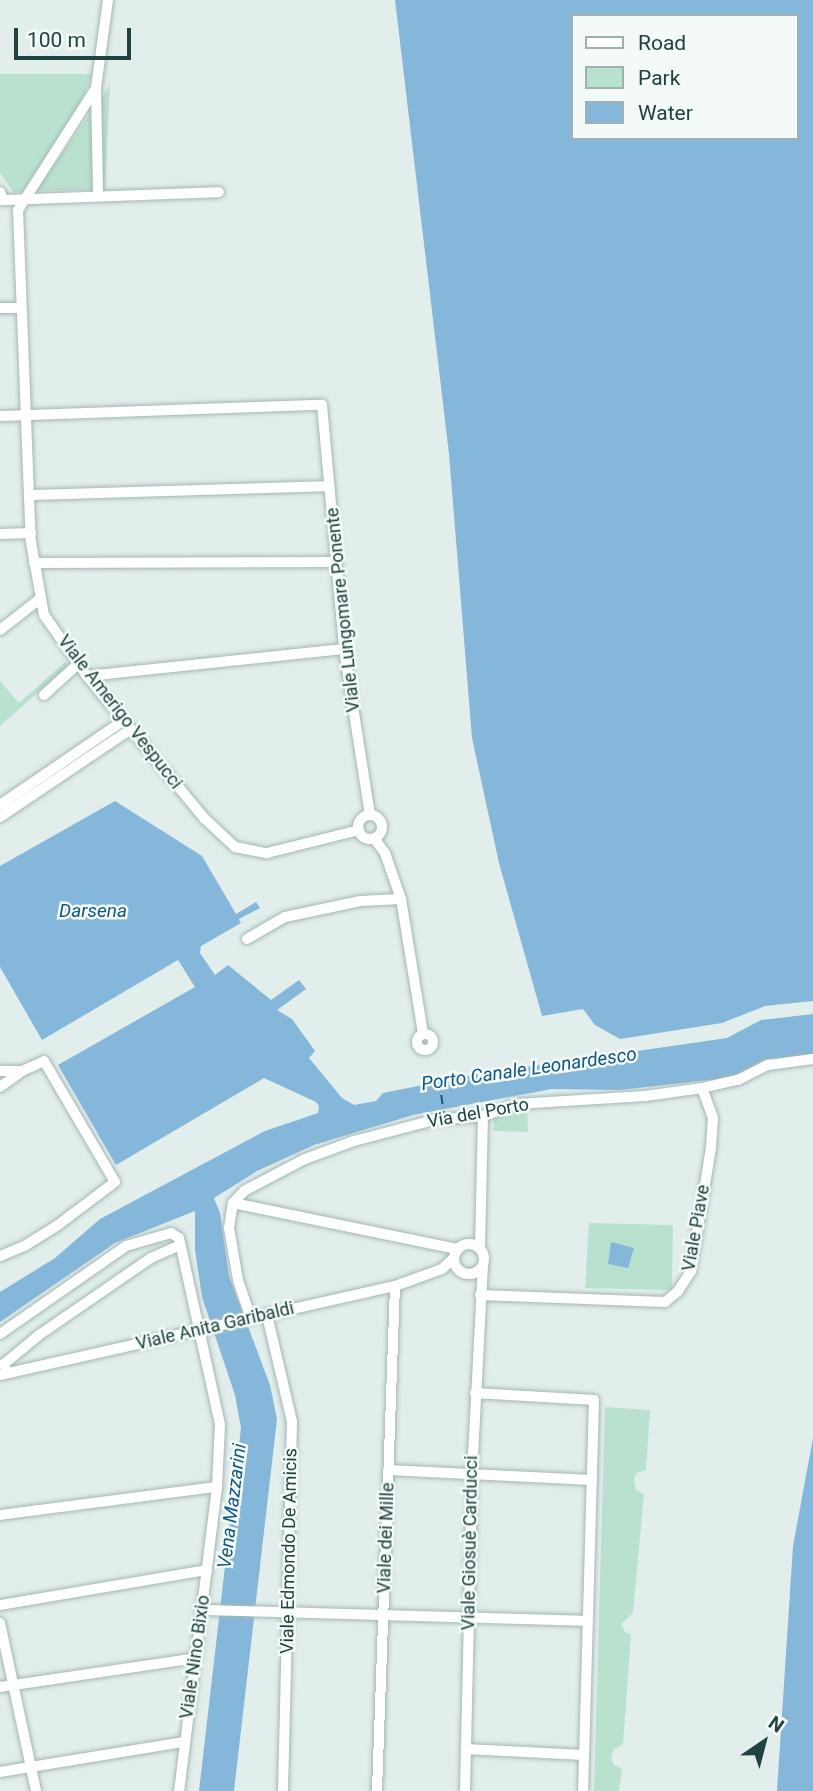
<!DOCTYPE html>
<meta charset="utf-8">
<style>
body{margin:0}
#map{position:relative;width:813px;height:1791px;overflow:hidden;background:#e2eeec;font-family:Roboto,sans-serif}
div>[style]{position:absolute}
.green>*{inset:0;background:#b9e2ce}
.water>*{inset:0;background:#84b7da}
.ferry>*{height:2px;margin-top:-1px;transform-origin:0;background:repeating-linear-gradient(90deg,#125685 0 9px,transparent 0 16px)}
.roads{filter:drop-shadow(0 0 2px #a4b7b5) drop-shadow(0 0 2px #a4b7b5)}
.minor>*{height:10px;margin:-5px;padding:0 5px;transform-origin:5px;border-radius:5px;background:#fff}
.minor>.ring{margin:-5px;padding:0;box-sizing:content-box;background:none;border:10px solid #fff;border-radius:50%}
span{translate:-50% -50%;white-space:nowrap;text-align:center;line-height:1.15;-webkit-text-stroke:5px #f3faf8;paint-order:stroke}
.street-label{font-size:18px;color:#204241}
.water-label{font-size:19px;color:#125685;font-style:italic}
.legend{position:absolute;left:571px;top:14px;width:228px;height:126px;box-sizing:border-box;background:#f3faf8;border:2px solid #9fb0af;margin:0;padding:9px 12px;list-style:none;font-size:21px;color:#204241}
.legend li{display:flex;align-items:center;gap:14px;height:35px}
.legend b{width:35px;border:2px solid #9fb0af}
.north{position:absolute;left:729px;top:1707px;width:70px;height:70px;-webkit-text-stroke:5px #f3faf8;paint-order:stroke;rotate:35deg;font-size:19px;font-weight:700;line-height:28px;text-align:center;color:#204241}
.north::after{content:'';display:block;margin:auto;width:24px;height:32px;background:#204241;clip-path:polygon(50% 0,100% 100%,50% 72%,0 100%)}
.scale{position:absolute;left:14px;top:28px;width:117px;height:32px;box-sizing:border-box;border:4px solid #204241;border-top:0;padding-left:9px;font-size:21px;line-height:24px;white-space:nowrap;color:#204241;-webkit-text-stroke:5px #f3faf8;paint-order:stroke}
</style>
<div id="map">
<div class="green">
<i style="clip-path:polygon(0 74px,92px 74px,80px 105px,23px 191px,14px 193px,0 173px)"></i>
<i style="clip-path:polygon(110px 85px,105px 189px,36px 191px)"></i>
<i style="clip-path:polygon(65px 662px,68px 666px,0 726px,0 681px,19px 703px)"></i>
<i style="clip-path:polygon(527px 1107px,528px 1132px,493px 1131px,494px 1120px,503px 1113px)"></i>
<i style="clip-path:polygon(589px 1223px,673px 1225px,672px 1290px,585px 1288px)"></i>
<i style="clip-path:polygon(605px 1407px,650px 1410px,646px 1470px,637px 1473px,634px 1478px,636px 1490px,644px 1494px,633px 1613px,621px 1624px,625px 1632px,631px 1635px,623px 1744px,614px 1749px,611px 1757px,614px 1765px,622px 1769px,619px 1791px,594px 1791px)"></i>
</div>
<div class="water">
<i style="clip-path:polygon(evenodd,395px 0,813px 0,813px 1001px,765px 1006px,722px 1023px,620px 1039px,595px 1025px,583px 1009px,542px 1016px,499px 863px,472px 738px,449px 454px,395px 0,573px 16px,797px 16px,797px 138px,573px 138px,573px 16px)"></i>
<i style="clip-path:polygon(115px 801px,202px 856px,236px 914px,256px 902px,260px 908px,239px 919px,241px 923px,201px 946px,200px 953px,215px 975px,228px 965px,271px 1000px,299px 980px,306px 989px,277px 1010px,292px 1019px,315px 1051px,309px 1058px,342px 1098px,354px 1105px,376px 1101px,383px 1093px,478px 1074px,727px 1038px,761px 1020px,813px 1014px,813px 1054px,736px 1077px,620px 1090px,552px 1089px,413px 1115px,314px 1145px,257px 1171px,214px 1198px,220px 1213px,229px 1276px,270px 1385px,277px 1419px,234px 1791px,199px 1791px,241px 1428px,235px 1395px,202px 1297px,195px 1250px,195px 1211px,115px 1243px,0 1322px,0 1292px,55px 1258px,100px 1219px,265px 1131px,318px 1113px,319px 1106px,316px 1102px,264px 1078px,116px 1165px,58px 1065px,195px 987px,178px 960px,42px 1040px,0 967px,0 866px)"></i>
<i style="clip-path:polygon(611px 1242px,634px 1248px,628px 1268px,608px 1264px)"></i>
<i style="clip-path:polygon(813px 1438px,813px 1791px,777px 1791px,793px 1546px)"></i>
</div>
<div class="ferry">
<i style="left:439px;top:1079px;width:37px;rotate:82deg"></i>
</div>
<div class="roads">
<div class="minor">
<i style="left:108px;top:0;width:89px;rotate:97.8deg"></i>
<i style="left:96px;top:88px;width:145px;rotate:122.6deg"></i>
<i style="left:18px;top:210px;width:332px;rotate:87.8deg"></i>
<i style="left:31px;top:542px;width:74px;rotate:79.9deg"></i>
<i style="left:44px;top:615px;width:75px;rotate:54.8deg"></i>
<i style="left:87px;top:676px;width:184px;rotate:50.5deg"></i>
<i style="left:204px;top:818px;width:42px;rotate:43.1deg"></i>
<i style="left:235px;top:847px;width:33px;rotate:11deg"></i>
<i style="left:267px;top:853px;width:95px;rotate:-14deg"></i>
<i style="left:96px;top:88px;width:108px;rotate:88.9deg"></i>
<i style="left:0;top:192px;width:9px;rotate:69deg"></i>
<i style="left:3px;top:200px;width:216px;rotate:-2.1deg"></i>
<i style="left:0;top:308px;width:21px"></i>
<i style="left:0;top:416px;width:322px;rotate:-2deg"></i>
<i style="left:322px;top:405px;width:245px;rotate:84.8deg"></i>
<i style="left:344px;top:649px;width:168px;rotate:81.1deg"></i>
<i style="left:29px;top:495px;width:300px;rotate:-1.7deg"></i>
<i style="left:0;top:534px;width:31px;rotate:-2deg"></i>
<i style="left:34px;top:563px;width:303px;rotate:-0.2deg"></i>
<i style="left:0;top:630px;width:52px;rotate:-38deg"></i>
<i style="left:87px;top:676px;width:258px;rotate:-6deg"></i>
<i style="left:44px;top:695px;width:46px;rotate:-42.4deg"></i>
<i style="left:0;top:805px;width:150px;rotate:-34.4deg"></i>
<i class="ring" style="left:358px;top:815px;width:14px;height:14px"></i>
<i style="left:0;top:817px;width:158px;rotate:-33.9deg"></i>
<i style="left:374px;top:838px;width:19px;rotate:54deg"></i>
<i style="left:385px;top:853px;width:49px;rotate:70.8deg"></i>
<i style="left:401px;top:899px;width:137px;rotate:80.7deg"></i>
<i style="left:247px;top:939px;width:44px;rotate:-30.1deg"></i>
<i style="left:285px;top:917px;width:77px;rotate:-12deg"></i>
<i style="left:360px;top:901px;width:41px;rotate:-2.8deg"></i>
<i class="ring" style="left:417px;top:1034px;width:6px;height:6px"></i>
<i style="left:0;top:1071px;width:22px"></i>
<i style="left:0;top:1087px;width:27px;rotate:-36deg"></i>
<i style="left:22px;top:1071px;width:24px;rotate:-24deg"></i>
<i style="left:44px;top:1061px;width:140px;rotate:59.6deg"></i>
<i style="left:115px;top:1182px;width:71px;rotate:143deg"></i>
<i style="left:58px;top:1225px;width:40px;rotate:148deg"></i>
<i style="left:24px;top:1246px;width:26px;rotate:157deg"></i>
<i style="left:233px;top:1203px;width:230px;rotate:11.6deg"></i>
<i class="ring" style="left:454px;top:1244px;width:20px;height:20px"></i>
<i style="left:480px;top:1248px;width:132px;rotate:-88.7deg"></i>
<i style="left:480px;top:1295px;width:185px;rotate:2.2deg"></i>
<i style="left:665px;top:1302px;width:17px;rotate:-40deg"></i>
<i style="left:678px;top:1291px;width:24px;rotate:-57deg"></i>
<i style="left:691px;top:1271px;width:126px;rotate:-80.8deg"></i>
<i style="left:711px;top:1147px;width:29px;rotate:-86deg"></i>
<i style="left:713px;top:1118px;width:32px;rotate:-110deg"></i>
<i style="left:267px;top:1315px;width:110px;rotate:76.8deg"></i>
<i style="left:292px;top:1422px;width:369px;rotate:91.4deg"></i>
<i style="left:251px;top:1319px;width:41px;rotate:-108.4deg"></i>
<i style="left:238px;top:1280px;width:53px;rotate:-99.8deg"></i>
<i style="left:229px;top:1228px;width:25px;rotate:-81deg"></i>
<i style="left:233px;top:1203px;width:16px;rotate:-47deg"></i>
<i style="left:244px;top:1191px;width:69px;rotate:-27.7deg"></i>
<i style="left:305px;top:1159px;width:52px;rotate:-20.2deg"></i>
<i style="left:354px;top:1141px;width:83px;rotate:-14.7deg"></i>
<i style="left:434px;top:1120px;width:49px;rotate:-4.7deg"></i>
<i style="left:483px;top:1116px;width:36px;rotate:-19deg"></i>
<i style="left:517px;top:1104px;width:128px;rotate:-3.6deg"></i>
<i style="left:645px;top:1096px;width:58px;rotate:-8deg"></i>
<i style="left:702px;top:1088px;width:37px;rotate:-13deg"></i>
<i style="left:738px;top:1080px;width:34px;rotate:-27deg"></i>
<i style="left:768px;top:1065px;width:45px;rotate:-7.6deg"></i>
<i style="left:0;top:1334px;width:154px;rotate:-34.9deg"></i>
<i style="left:126px;top:1246px;width:47px;rotate:-16.1deg"></i>
<i style="left:171px;top:1233px;width:9px;rotate:32deg"></i>
<i style="left:179px;top:1238px;width:191px;rotate:77.6deg"></i>
<i style="left:220px;top:1425px;width:62px;rotate:92.8deg"></i>
<i style="left:217px;top:1487px;width:306px;rotate:97.1deg"></i>
<i style="left:7px;top:1372px;width:9px;rotate:-111deg"></i>
<i style="left:4px;top:1364px;width:45px;rotate:-39.6deg"></i>
<i style="left:39px;top:1335px;width:136px;rotate:-34.5deg"></i>
<i style="left:151px;top:1258px;width:32px;rotate:-24deg"></i>
<i style="left:0;top:1375px;width:405px;rotate:-12.7deg"></i>
<i style="left:395px;top:1286px;width:50px;rotate:-19.9deg"></i>
<i style="left:442px;top:1269px;width:16px;rotate:-43deg"></i>
<i style="left:475px;top:1393px;width:119px;rotate:3.4deg"></i>
<i style="left:594px;top:1400px;width:391px;rotate:91.6deg"></i>
<i style="left:388px;top:1470px;width:204px;rotate:2.8deg"></i>
<i style="left:0;top:1515px;width:219px;rotate:-7.4deg"></i>
<i style="left:0;top:1605px;width:210px;rotate:-9.6deg"></i>
<i style="left:202px;top:1610px;width:385px;rotate:1.6deg"></i>
<i style="left:0;top:1623px;width:172px;rotate:77.9deg"></i>
<i style="left:0;top:1687px;width:198px;rotate:-8.4deg"></i>
<i style="left:466px;top:1749px;width:118px;rotate:2.9deg"></i>
<i style="left:0;top:1772px;width:185px;rotate:-9.3deg"></i>
<i style="left:377px;top:1791px;width:505px;rotate:-87.96deg"></i>
<i style="left:465px;top:1791px;width:316px;rotate:-88.7deg"></i>
<i style="left:472px;top:1475px;width:208px;rotate:-87deg"></i>
</div>
</div>
<div class="street-label">
<span style="left:343px;top:610px;rotate:-96deg">Viale Lungomare Ponente</span>
<span style="left:120px;top:712px;rotate:52deg">Viale Amerigo Vespucci</span>
<span style="left:478px;top:1113px;rotate:-10deg">Via del Porto</span>
<span style="left:696px;top:1228px;rotate:-80deg">Viale Piave</span>
<span style="left:215px;top:1326px;rotate:-13deg">Viale Anita Garibaldi</span>
<span style="left:386px;top:1538px;rotate:-88deg">Viale dei Mille</span>
<span style="left:470px;top:1543px;rotate:-89deg">Viale Giosuè Carducci</span>
<span style="left:289px;top:1551px;rotate:-89deg">Viale Edmondo De Amicis</span>
<span style="left:195px;top:1657px;rotate:-82deg">Viale Nino Bixio</span>
</div>
<div class="water-label">
<span style="left:93px;top:911px">Darsena</span>
<span style="left:529px;top:1069px;rotate:-8deg">Porto Canale Leonardesco</span>
<span style="left:232px;top:1506px;rotate:-83deg">Vena Mazzarini</span>
</div>
<ul class="legend">
<li><b style="height:9px;background:#fff"></b>Road</li>
<li><b style="height:19px;background:#b9e2ce"></b>Park</li>
<li><b style="height:19px;background:#84b7da"></b>Water</li>
</ul>
<div class="north">N</div>
<div class="scale">100 m</div>
</div>
